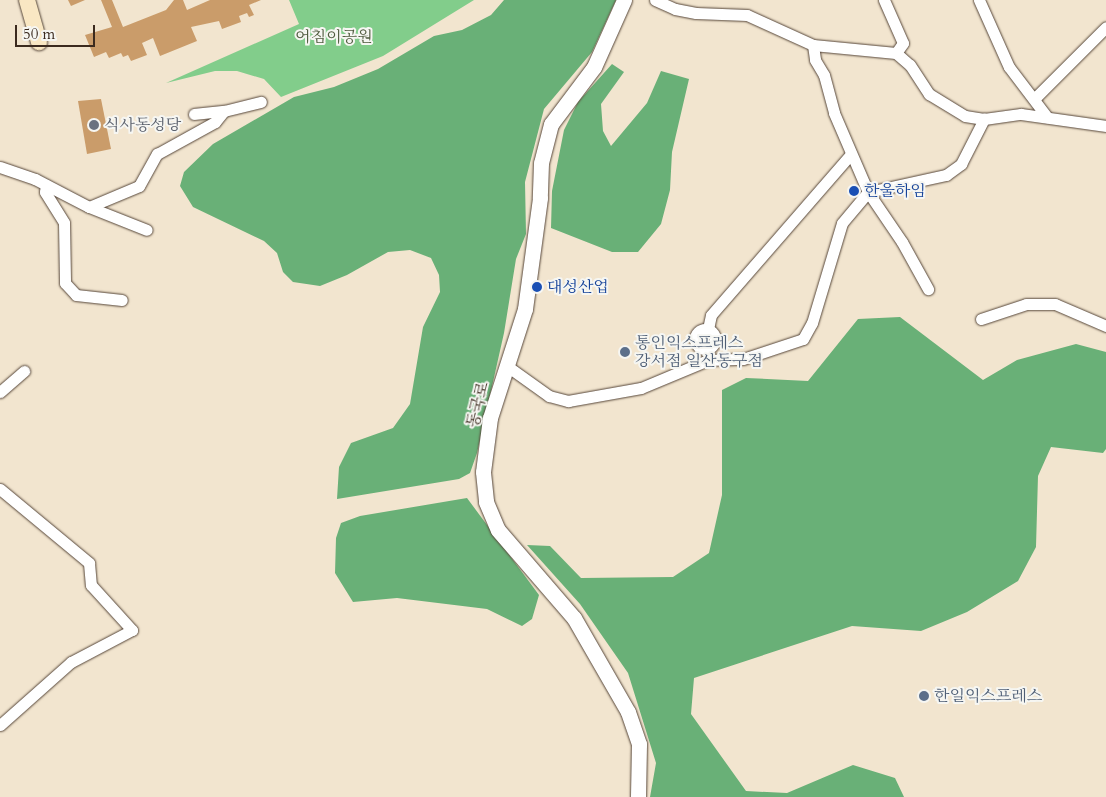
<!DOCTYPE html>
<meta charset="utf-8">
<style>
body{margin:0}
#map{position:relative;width:1106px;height:797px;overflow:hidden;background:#f2e5cf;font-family:Cardo,"Noto Serif KR",serif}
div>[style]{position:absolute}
.green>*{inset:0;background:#82cd8b}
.forest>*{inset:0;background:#69b077}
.building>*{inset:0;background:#ca9c6a}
.roads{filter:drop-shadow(0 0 1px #564639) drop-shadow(0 0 1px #564639)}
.minor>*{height:11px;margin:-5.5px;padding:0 5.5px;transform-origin:5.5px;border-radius:5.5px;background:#fff}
.minor>.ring{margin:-5.5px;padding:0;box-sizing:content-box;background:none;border:11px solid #fff;border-radius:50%}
.tertiary>*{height:15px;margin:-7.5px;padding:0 7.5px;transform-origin:7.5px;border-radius:7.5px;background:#fff}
.secondary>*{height:16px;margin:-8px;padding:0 8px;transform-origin:8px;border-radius:8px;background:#f9e7c3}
.dots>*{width:14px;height:14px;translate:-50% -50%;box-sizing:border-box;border:2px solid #f6f6f2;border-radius:50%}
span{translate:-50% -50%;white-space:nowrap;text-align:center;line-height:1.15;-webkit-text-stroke:4px #f6f6f2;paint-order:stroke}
.park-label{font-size:16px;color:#505b3f}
.worship-label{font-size:16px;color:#5b616d}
.left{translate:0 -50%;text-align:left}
.transit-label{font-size:16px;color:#164399}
.service-label{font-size:16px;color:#4e5e75}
.street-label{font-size:16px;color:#3b2a1e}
.scale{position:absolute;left:15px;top:25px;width:80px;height:22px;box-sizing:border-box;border:2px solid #3b2a1e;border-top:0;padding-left:6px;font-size:15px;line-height:18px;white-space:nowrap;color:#3b2a1e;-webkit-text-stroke:4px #f6f6f2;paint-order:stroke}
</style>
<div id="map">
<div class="green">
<i style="clip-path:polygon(289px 0,474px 0,383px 56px,281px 97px,264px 79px,237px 71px,215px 71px,166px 83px,299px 24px)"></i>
</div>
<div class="forest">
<i style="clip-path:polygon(504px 0,616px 0,592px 52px,544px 109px,525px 182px,526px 234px,516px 259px,504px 333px,477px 453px,470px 473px,459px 479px,337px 499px,339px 467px,351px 443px,393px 428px,410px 404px,423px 327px,440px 292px,439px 275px,431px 258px,410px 250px,388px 252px,347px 275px,320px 286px,293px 282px,283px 272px,277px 253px,264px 241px,193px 207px,180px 186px,184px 172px,213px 144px,294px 97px,334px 87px,378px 69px,434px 36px,462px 30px,491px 15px)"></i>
<i style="clip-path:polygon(612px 64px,624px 72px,601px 104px,603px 131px,611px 146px,647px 103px,661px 71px,689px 79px,672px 152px,670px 190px,661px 224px,638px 252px,612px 252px,551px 228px,552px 191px,564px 130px,578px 102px)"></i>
<i style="clip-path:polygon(900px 317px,983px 380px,1017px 360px,1076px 344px,1106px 352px,1106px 449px,1103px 453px,1051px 447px,1038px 476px,1036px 547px,1018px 581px,967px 612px,921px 631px,852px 626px,694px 678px,691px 714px,746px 791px,787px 793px,853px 765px,895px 778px,904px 797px,650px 797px,656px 763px,628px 673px,580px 604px,527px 545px,550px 546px,581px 578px,673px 577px,709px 553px,722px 495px,722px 390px,746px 378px,808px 381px,858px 319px)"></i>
<i style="clip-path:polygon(467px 498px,539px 595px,532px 619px,522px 626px,487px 609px,397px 598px,353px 602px,335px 573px,336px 538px,341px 523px,360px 516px)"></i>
</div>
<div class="building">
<i style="clip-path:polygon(68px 0,85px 0,71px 6px)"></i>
<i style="clip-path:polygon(101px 0,112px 0,123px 27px,166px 10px,174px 0,183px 0,187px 10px,210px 0,261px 0,249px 5px,254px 15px,249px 17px,247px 13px,239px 16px,241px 22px,222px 29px,219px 21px,191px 27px,197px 41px,160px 56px,153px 38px,142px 43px,147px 55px,131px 61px,128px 55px,123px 57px,121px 53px,109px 58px,106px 52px,94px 57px,85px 35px,112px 27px)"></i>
<i style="clip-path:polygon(101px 99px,111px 149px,87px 154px,78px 101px)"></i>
</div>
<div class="roads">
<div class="minor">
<i style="left:655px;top:0;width:22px;rotate:24deg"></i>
<i style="left:675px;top:9px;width:21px;rotate:11deg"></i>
<i style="left:696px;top:13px;width:51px;rotate:2.2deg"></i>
<i style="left:747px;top:15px;width:72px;rotate:24.4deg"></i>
<i style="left:813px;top:45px;width:83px;rotate:5.5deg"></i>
<i style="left:896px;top:53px;width:18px;rotate:41deg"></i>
<i style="left:910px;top:65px;width:35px;rotate:57deg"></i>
<i style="left:929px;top:94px;width:42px;rotate:31.4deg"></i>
<i style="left:965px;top:116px;width:19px;rotate:9deg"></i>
<i style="left:984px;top:119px;width:37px;rotate:-8deg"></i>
<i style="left:1021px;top:114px;width:86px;rotate:8deg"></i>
<i style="left:884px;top:0;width:47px;rotate:66.2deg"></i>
<i style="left:903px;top:43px;width:12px;rotate:125deg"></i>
<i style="left:979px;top:0;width:73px;rotate:65.9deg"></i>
<i style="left:1009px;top:67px;width:63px;rotate:52.8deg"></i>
<i style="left:813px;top:45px;width:15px;rotate:82deg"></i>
<i style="left:815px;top:60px;width:17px;rotate:59deg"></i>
<i style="left:824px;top:75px;width:39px;rotate:75deg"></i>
<i style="left:834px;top:113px;width:86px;rotate:66.7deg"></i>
<i style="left:868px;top:192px;width:60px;rotate:55.8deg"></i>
<i style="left:902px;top:242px;width:54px;rotate:61deg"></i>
<i style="left:1035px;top:98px;width:100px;rotate:-45deg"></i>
<i style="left:194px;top:114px;width:30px;rotate:-6deg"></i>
<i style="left:0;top:167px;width:37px;rotate:19deg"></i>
<i style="left:35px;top:179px;width:61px;rotate:27.4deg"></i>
<i style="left:89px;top:207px;width:54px;rotate:-22.8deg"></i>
<i style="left:139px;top:186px;width:37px;rotate:-61deg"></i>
<i style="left:157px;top:154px;width:66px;rotate:-28.9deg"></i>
<i style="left:215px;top:122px;width:14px;rotate:-51deg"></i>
<i style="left:224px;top:111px;width:38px;rotate:-14deg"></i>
<i style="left:46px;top:185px;width:7px;rotate:98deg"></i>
<i style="left:45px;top:192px;width:36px;rotate:58deg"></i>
<i style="left:64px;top:223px;width:60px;rotate:89deg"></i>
<i style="left:65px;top:283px;width:16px;rotate:47deg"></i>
<i style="left:76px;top:295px;width:46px;rotate:6.2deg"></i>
<i style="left:89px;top:207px;width:62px;rotate:21.6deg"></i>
<i style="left:981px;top:319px;width:47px;rotate:-18.4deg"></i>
<i style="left:1026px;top:304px;width:29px"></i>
<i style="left:1055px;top:304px;width:56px;rotate:23.3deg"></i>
<i class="ring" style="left:695px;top:329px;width:9px;height:9px"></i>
<i style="left:708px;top:329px;width:14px;rotate:-78deg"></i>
<i style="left:711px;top:315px;width:213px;rotate:-49deg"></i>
<i style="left:507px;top:366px;width:52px;rotate:35.5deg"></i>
<i style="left:549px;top:396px;width:20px;rotate:15deg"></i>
<i style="left:568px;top:401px;width:74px;rotate:-10.1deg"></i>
<i style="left:641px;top:388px;width:73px;rotate:-22.7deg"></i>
<i style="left:708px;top:360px;width:35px;rotate:-2deg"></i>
<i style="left:743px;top:359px;width:63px;rotate:-18.4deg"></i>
<i style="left:803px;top:339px;width:18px;rotate:-61deg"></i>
<i style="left:812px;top:323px;width:104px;rotate:-73.3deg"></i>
<i style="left:842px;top:223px;width:40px;rotate:-50deg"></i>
<i style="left:868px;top:192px;width:80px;rotate:-12.3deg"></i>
<i style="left:946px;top:175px;width:19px;rotate:-36deg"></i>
<i style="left:961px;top:164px;width:51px;rotate:-62.9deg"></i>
<i style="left:0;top:392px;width:32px;rotate:-41deg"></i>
<i style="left:0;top:489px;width:116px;rotate:39.7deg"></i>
<i style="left:89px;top:563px;width:22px;rotate:85deg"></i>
<i style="left:91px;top:585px;width:61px;rotate:47.7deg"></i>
<i style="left:132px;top:630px;width:69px;rotate:152.3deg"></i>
<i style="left:71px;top:662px;width:95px;rotate:138.4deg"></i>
</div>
<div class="tertiary">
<i style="left:624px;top:0;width:73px;rotate:114.1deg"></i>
<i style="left:594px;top:67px;width:71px;rotate:127deg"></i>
<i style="left:551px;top:124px;width:40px;rotate:104.4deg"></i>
<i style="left:541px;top:163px;width:35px;rotate:92deg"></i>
<i style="left:540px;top:198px;width:112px;rotate:97.7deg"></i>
<i style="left:525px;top:309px;width:114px;rotate:107.8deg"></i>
<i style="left:490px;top:418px;width:54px;rotate:97.4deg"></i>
<i style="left:483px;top:472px;width:30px;rotate:84deg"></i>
<i style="left:486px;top:502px;width:30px;rotate:67deg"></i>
<i style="left:498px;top:530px;width:116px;rotate:49.2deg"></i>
<i style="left:574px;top:618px;width:108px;rotate:60.1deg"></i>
<i style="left:628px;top:712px;width:34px;rotate:71deg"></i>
<i style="left:639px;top:744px;width:53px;rotate:91.1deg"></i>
</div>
<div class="secondary">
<i style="left:27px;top:0;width:44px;rotate:74.1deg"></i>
</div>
</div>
<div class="dots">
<i style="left:94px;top:125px;background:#6b7280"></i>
<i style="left:854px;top:191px;background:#1a4fb4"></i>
<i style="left:537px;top:287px;background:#1a4fb4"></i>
<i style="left:625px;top:352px;background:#5c6f8a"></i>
<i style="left:924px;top:696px;background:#5c6f8a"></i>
</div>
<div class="park-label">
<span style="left:334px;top:37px">어침이공원</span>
</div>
<div class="worship-label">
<span class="left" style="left:104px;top:125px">식사동성당</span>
</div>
<div class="transit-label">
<span class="left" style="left:864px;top:191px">한울하임</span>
<span class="left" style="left:547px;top:287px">대성산업</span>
</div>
<div class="service-label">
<span class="left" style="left:635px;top:352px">통인익스프레스<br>강서점 일산동구점</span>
<span class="left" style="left:934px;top:696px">한일익스프레스</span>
</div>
<div class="street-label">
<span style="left:478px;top:405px;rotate:-76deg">동국로</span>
</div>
<div class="scale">50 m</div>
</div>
